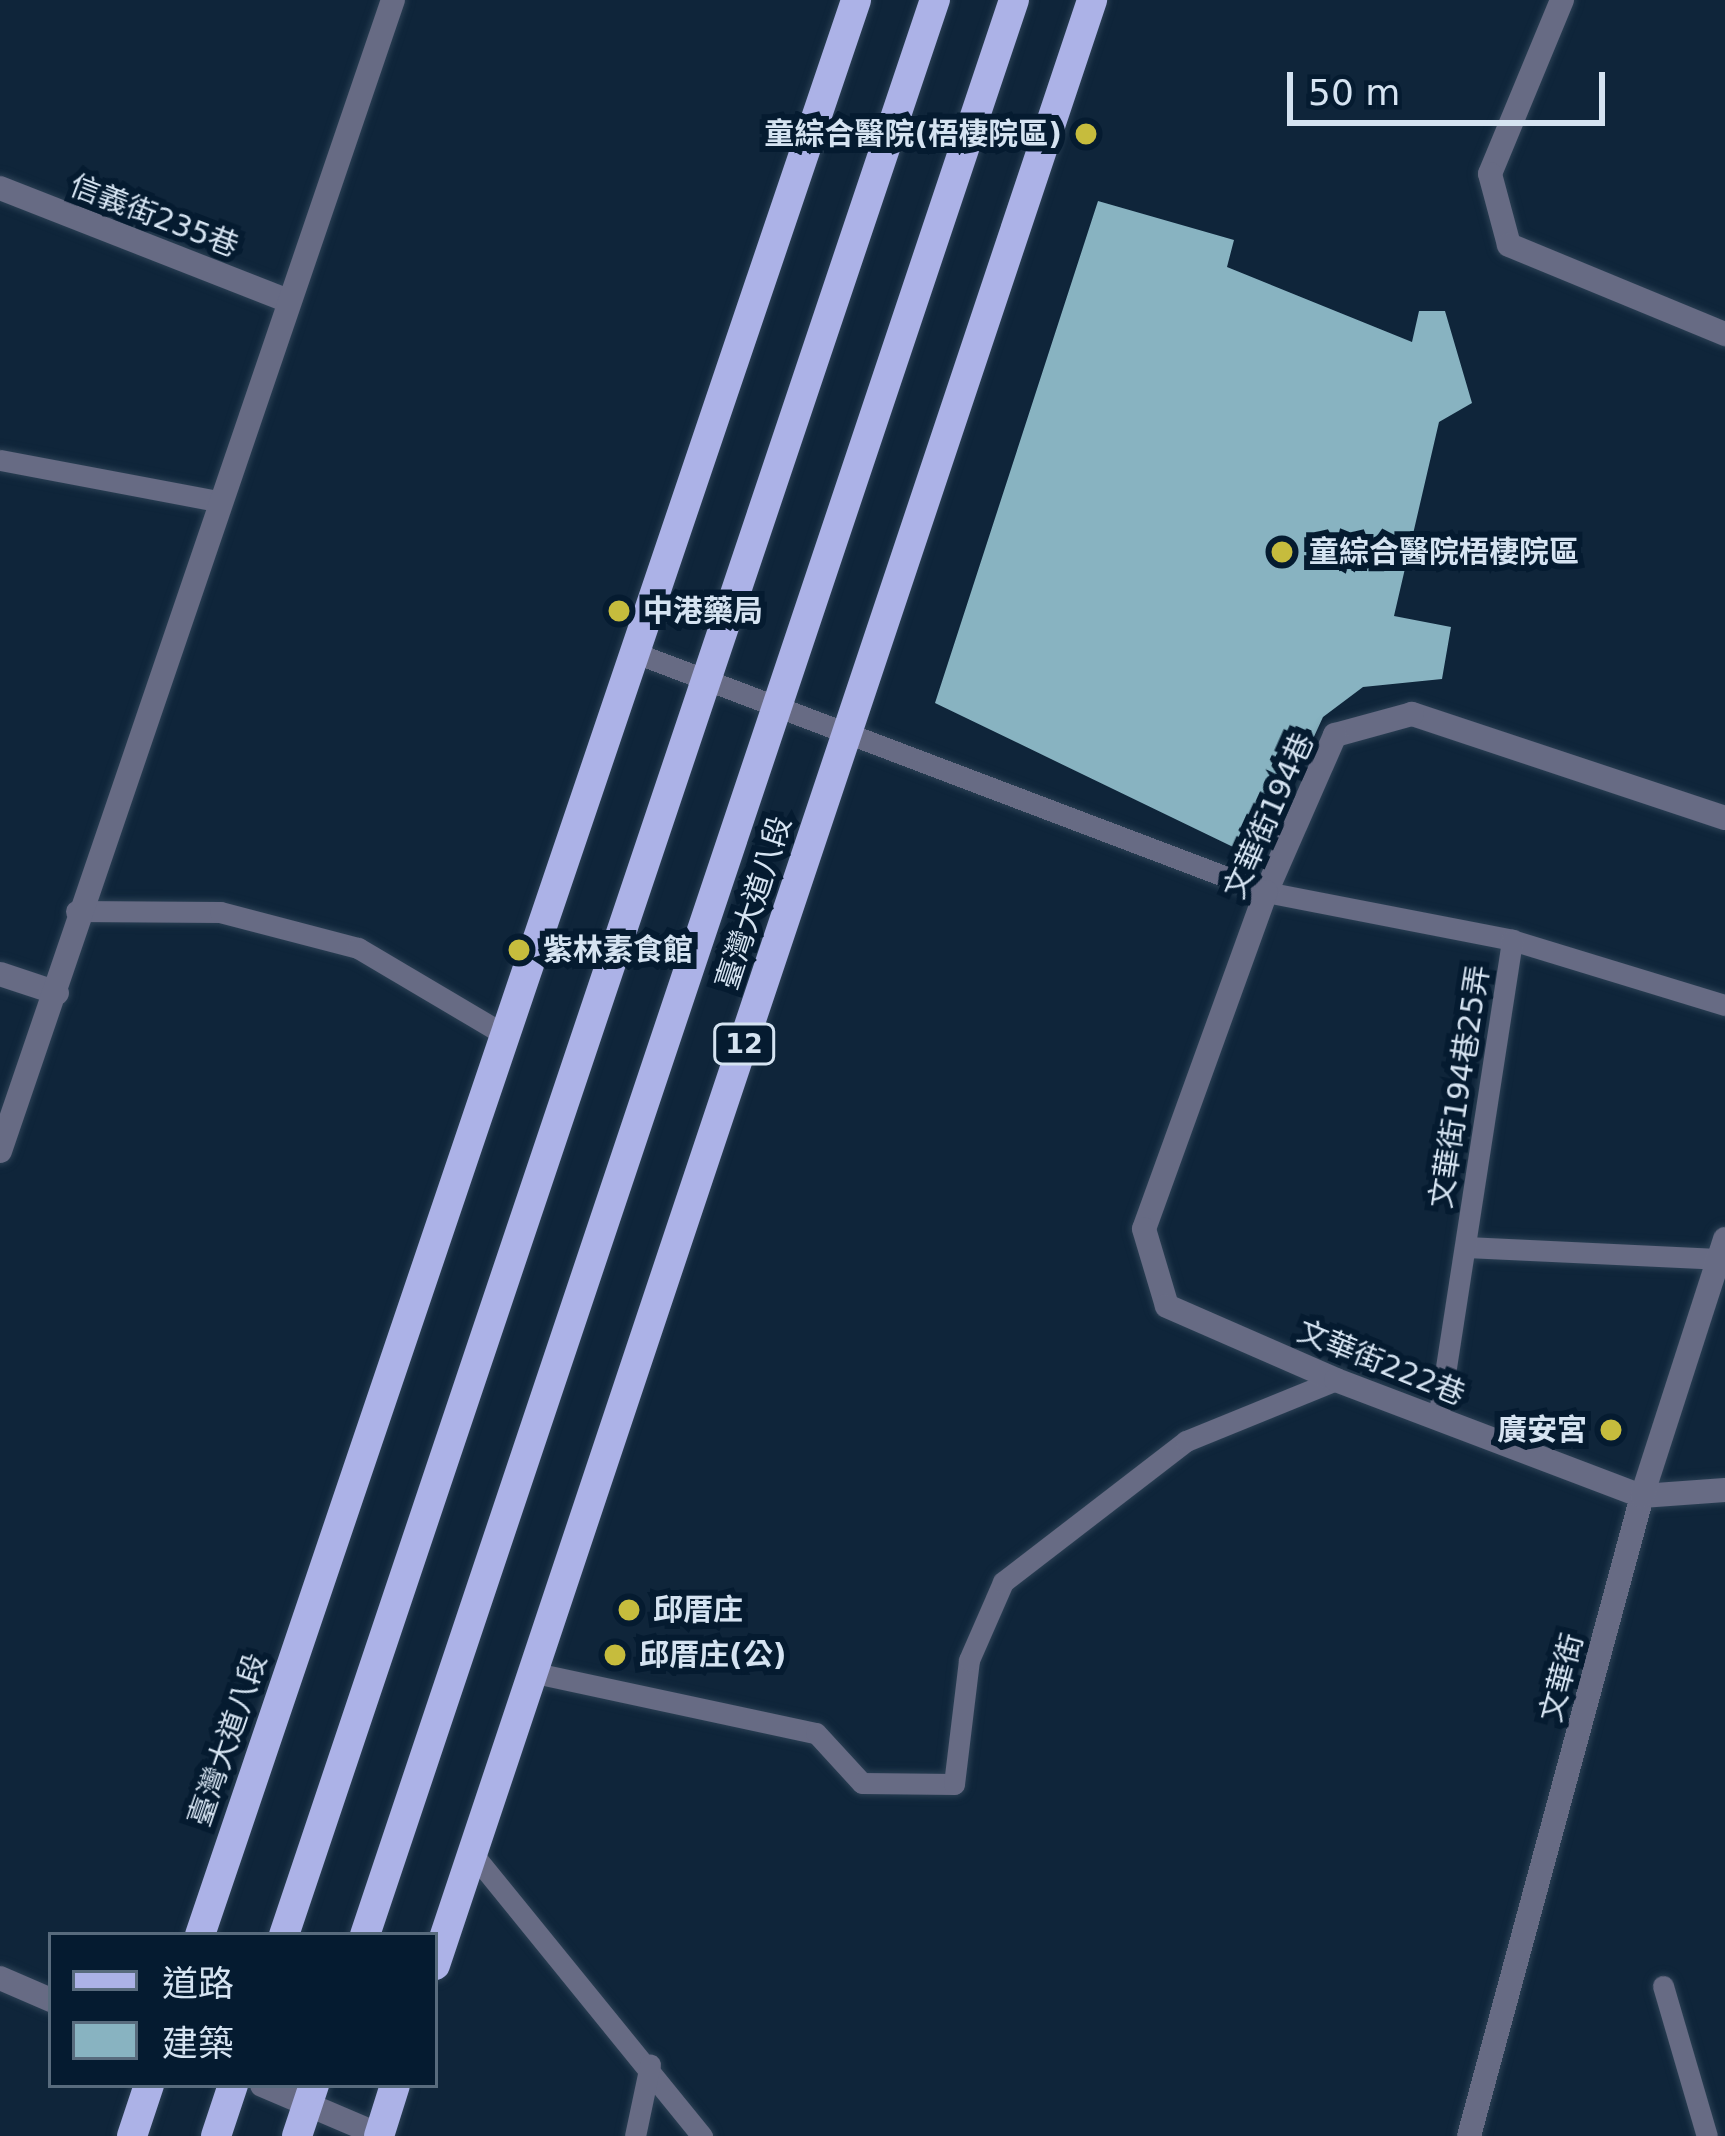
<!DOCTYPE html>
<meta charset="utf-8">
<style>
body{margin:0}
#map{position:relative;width:1725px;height:2136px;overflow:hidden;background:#0f253a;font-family:"DejaVu Sans","Noto Sans TC",sans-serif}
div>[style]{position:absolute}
.building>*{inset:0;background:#88b3c1}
.roads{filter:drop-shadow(0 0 3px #2b4054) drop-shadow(0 0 3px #2b4054)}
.lane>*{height:21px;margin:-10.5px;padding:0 10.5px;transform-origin:10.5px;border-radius:10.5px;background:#676b84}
.street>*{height:24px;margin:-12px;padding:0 12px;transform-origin:12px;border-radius:12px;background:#676b84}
.primary>*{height:30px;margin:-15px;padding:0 15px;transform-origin:15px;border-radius:15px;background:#acb2e7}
.dots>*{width:33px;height:33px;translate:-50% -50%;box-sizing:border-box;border:6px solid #051b30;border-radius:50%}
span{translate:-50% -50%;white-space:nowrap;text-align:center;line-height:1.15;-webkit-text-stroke:12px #051b30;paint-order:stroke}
.shield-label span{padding:3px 9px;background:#051b30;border:3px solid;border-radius:9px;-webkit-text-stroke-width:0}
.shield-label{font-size:27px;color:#d5e3f1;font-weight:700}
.poi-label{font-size:30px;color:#d5e3f1;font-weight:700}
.right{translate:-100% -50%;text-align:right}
.left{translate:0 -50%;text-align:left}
.street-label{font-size:30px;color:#d5e3f1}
.legend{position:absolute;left:48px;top:1932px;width:390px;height:156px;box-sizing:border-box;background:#051b30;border:3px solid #586b7d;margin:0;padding:15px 21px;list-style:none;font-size:36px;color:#d5e3f1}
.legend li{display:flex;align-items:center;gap:24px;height:60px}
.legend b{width:60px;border:3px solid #586b7d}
.scale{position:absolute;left:1287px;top:72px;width:318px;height:54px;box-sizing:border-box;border:6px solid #d5e3f1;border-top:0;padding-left:15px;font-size:36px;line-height:42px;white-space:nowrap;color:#d5e3f1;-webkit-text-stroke:9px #051b30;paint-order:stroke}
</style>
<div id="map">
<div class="building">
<i style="clip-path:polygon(1098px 201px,1234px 240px,1227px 267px,1412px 342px,1419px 311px,1445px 311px,1472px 403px,1439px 422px,1394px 616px,1451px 627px,1442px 679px,1363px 687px,1323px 717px,1258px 859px,935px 703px)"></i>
</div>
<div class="roads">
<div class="lane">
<i style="left:0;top:460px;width:222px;rotate:10.7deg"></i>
<i style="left:633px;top:652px;width:677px;rotate:20.76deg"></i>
<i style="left:1266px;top:892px;width:251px;rotate:11deg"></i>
<i style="left:1512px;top:940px;width:223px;rotate:17deg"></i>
<i style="left:76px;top:911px;width:144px;rotate:0.4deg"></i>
<i style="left:220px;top:912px;width:143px;rotate:14.6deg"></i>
<i style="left:358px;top:948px;width:171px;rotate:30.6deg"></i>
<i style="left:1466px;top:1247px;width:252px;rotate:2.7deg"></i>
<i style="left:1438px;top:1419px;width:485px;rotate:-81.2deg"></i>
<i style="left:535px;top:1673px;width:287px;rotate:12.1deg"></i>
<i style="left:816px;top:1733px;width:68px;rotate:47.4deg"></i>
<i style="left:862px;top:1783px;width:92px;rotate:0.6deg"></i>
<i style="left:954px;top:1784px;width:125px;rotate:-83.1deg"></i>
<i style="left:969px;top:1660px;width:85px;rotate:-66.4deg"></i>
<i style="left:1003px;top:1582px;width:231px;rotate:-37.6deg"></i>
<i style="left:1186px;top:1441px;width:162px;rotate:-22.1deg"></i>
<i style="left:472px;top:1853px;width:365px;rotate:50.9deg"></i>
<i style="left:1663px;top:1986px;width:156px;rotate:73.7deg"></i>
<i style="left:635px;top:2136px;width:73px;rotate:-78.1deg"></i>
</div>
<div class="street">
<i style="left:1562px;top:0;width:188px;rotate:112.5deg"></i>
<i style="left:1490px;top:174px;width:73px;rotate:75deg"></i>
<i style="left:1509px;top:245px;width:234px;rotate:22.4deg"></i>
<i style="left:0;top:188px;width:307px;rotate:21.4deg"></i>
<i style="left:1725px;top:818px;width:330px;rotate:-161.6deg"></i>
<i style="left:1412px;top:714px;width:80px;rotate:164.7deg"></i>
<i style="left:1335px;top:735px;width:171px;rotate:113.7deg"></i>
<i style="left:1266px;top:892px;width:358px;rotate:109.9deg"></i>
<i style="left:1144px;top:1229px;width:80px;rotate:73.4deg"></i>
<i style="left:1167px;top:1306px;width:184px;rotate:23.6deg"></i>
<i style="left:1336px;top:1380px;width:327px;rotate:20.8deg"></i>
<i style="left:1642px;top:1496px;width:83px;rotate:-4.1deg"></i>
<i style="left:0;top:974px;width:60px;rotate:18.4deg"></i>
<i style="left:0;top:1151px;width:1216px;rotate:-71.15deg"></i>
<i style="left:0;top:1978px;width:56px;rotate:23.3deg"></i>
<i style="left:262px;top:2085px;width:127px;rotate:23.1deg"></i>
<i style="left:1469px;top:2136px;width:663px;rotate:-74.87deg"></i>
<i style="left:1642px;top:1496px;width:270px;rotate:-72.1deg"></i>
</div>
<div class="primary">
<i style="left:200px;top:1935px;width:2043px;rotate:-71.27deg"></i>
<i style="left:284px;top:1935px;width:2042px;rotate:-71.41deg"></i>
<i style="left:365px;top:1935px;width:2041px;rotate:-71.46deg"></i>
<i style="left:435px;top:1965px;width:2072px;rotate:-71.51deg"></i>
<i style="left:132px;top:2136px;width:54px;rotate:-71.6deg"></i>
<i style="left:216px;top:2136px;width:54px;rotate:-71.6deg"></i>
<i style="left:297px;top:2136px;width:54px;rotate:-71.6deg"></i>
<i style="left:379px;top:2136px;width:53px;rotate:-72.6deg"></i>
</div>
</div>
<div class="dots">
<i style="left:1086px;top:134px;background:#c6bc3d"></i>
<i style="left:1282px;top:552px;background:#c6bc3d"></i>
<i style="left:619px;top:611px;background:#c6bc3d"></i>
<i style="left:519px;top:950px;background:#c6bc3d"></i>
<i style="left:1611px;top:1430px;background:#c6bc3d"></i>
<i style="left:629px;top:1610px;background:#c6bc3d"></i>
<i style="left:615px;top:1655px;background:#c6bc3d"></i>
</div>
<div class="shield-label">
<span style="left:744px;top:1044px">12</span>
</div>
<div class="poi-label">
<span class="right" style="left:1062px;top:134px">童綜合醫院(梧棲院區)</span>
<span class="left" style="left:1309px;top:552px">童綜合醫院梧棲院區</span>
<span class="left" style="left:643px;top:611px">中港藥局</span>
<span class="left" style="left:543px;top:950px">紫林素食館</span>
<span class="right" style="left:1587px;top:1430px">廣安宮</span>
<span class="left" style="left:653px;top:1610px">邱厝庄</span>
<span class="left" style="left:639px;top:1655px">邱厝庄(公)</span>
</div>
<div class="street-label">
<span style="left:154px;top:216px;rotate:21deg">信義街235巷</span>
<span style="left:1269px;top:816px;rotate:-66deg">文華街194巷</span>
<span style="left:754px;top:903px;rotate:-72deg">臺灣大道八段</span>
<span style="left:1460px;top:1087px;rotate:-81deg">文華街194巷25弄</span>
<span style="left:1381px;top:1363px;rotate:22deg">文華街222巷</span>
<span style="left:1562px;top:1678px;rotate:-75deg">文華街</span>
<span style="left:228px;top:1740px;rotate:-71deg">臺灣大道八段</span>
</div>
<ul class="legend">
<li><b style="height:15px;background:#acb2e7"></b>道路</li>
<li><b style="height:33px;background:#88b3c1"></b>建築</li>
</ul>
<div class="scale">50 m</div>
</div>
